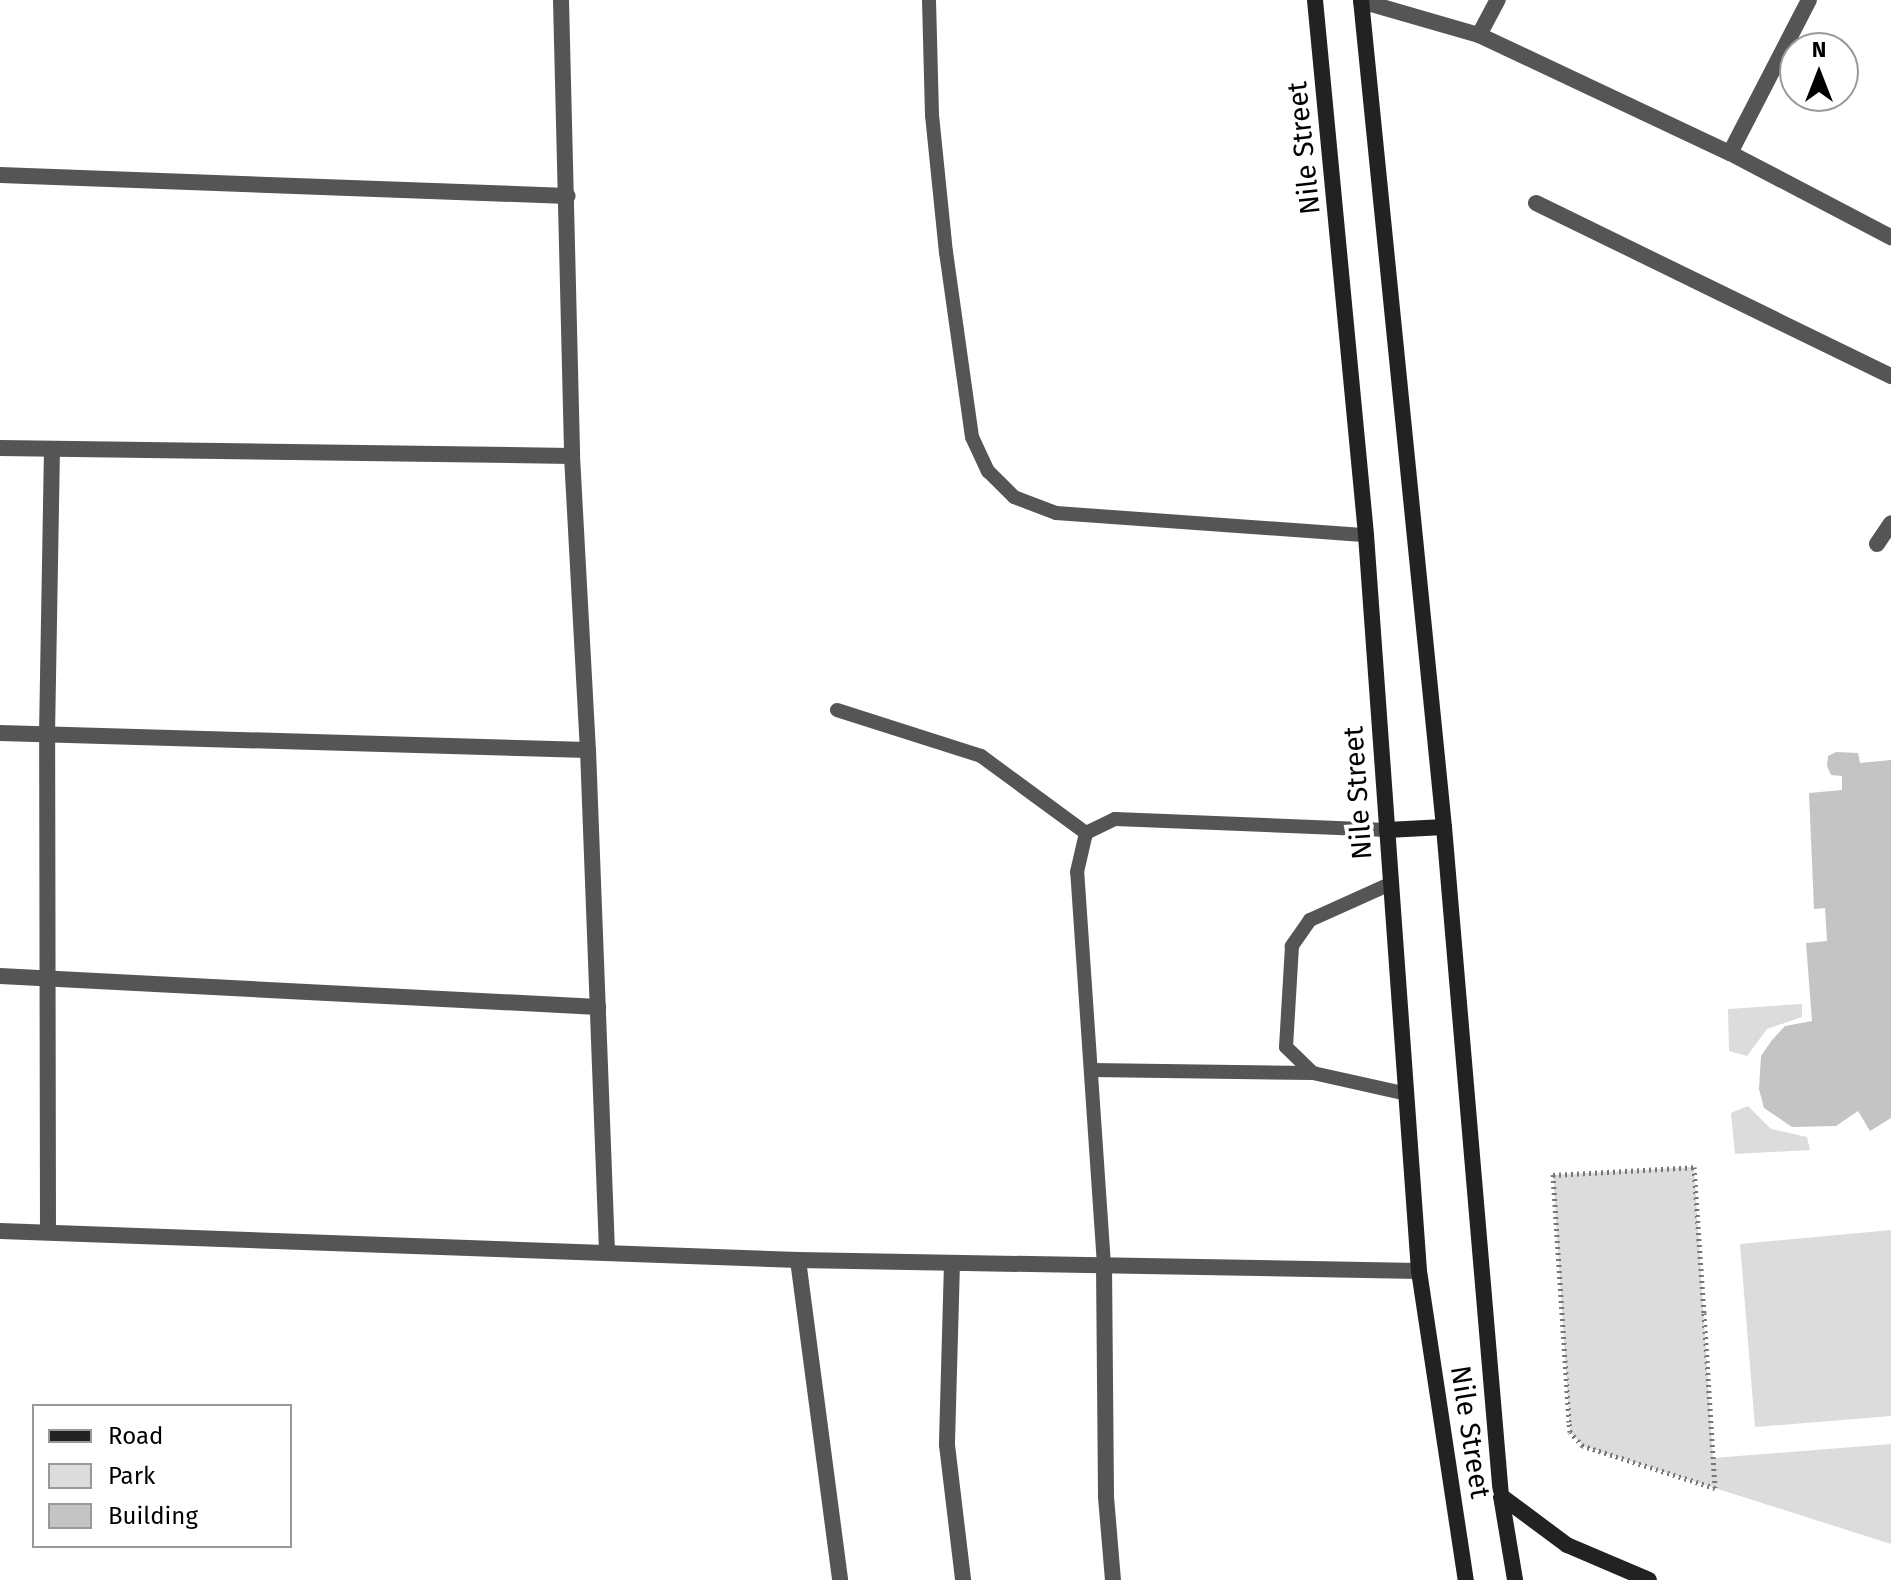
<!DOCTYPE html>
<style>
body{margin:0}
#map{position:relative;width:1891px;height:1580px;overflow:hidden;background:#fff;font-family:"Fira Sans",sans-serif}
div>[style]{position:absolute}
.green>*{inset:0;background:#dcdcdc}
.building>*{inset:0;background:#c4c4c4}
.path>*{height:5px;margin-top:-2.5px;transform-origin:0;background:repeating-linear-gradient(90deg,#777 0 2px,transparent 0 6px)}
.lane>*{height:14px;margin:-7px;padding:0 7px;transform-origin:7px;border-radius:7px;background:#555}
.street>*{height:16px;margin:-8px;padding:0 8px;transform-origin:8px;border-radius:8px;background:#555}
.secondary>*{height:16px;margin:-8px;padding:0 8px;transform-origin:8px;border-radius:8px;background:#222}
span{translate:-50% -50%;white-space:nowrap;text-align:center;line-height:1.15;-webkit-text-stroke:8px #fff;paint-order:stroke}
.street-label{font-size:28px;color:#000}
.legend{position:absolute;left:32px;top:1404px;width:260px;height:144px;box-sizing:border-box;background:#fff;border:2px solid #999;margin:0;padding:10px 14px;list-style:none;font-size:24px;color:#000}
.legend li{display:flex;align-items:center;gap:16px;height:40px}
.legend b{width:40px;border:2px solid #999}
.north{position:absolute;left:1779px;top:32px;width:80px;height:80px;box-sizing:border-box;background:#fff;border:2px solid #999;border-radius:50%;rotate:0deg;font-size:22px;font-weight:700;line-height:32px;text-align:center;color:#000}
.north::after{content:'';display:block;margin:auto;width:28px;height:36px;background:#000;clip-path:polygon(50% 0,100% 100%,50% 72%,0 100%)}
</style>
<div id="map">
<div class="green">
<i style="clip-path:polygon(1802px 1004px,1802px 1017px,1767px 1029px,1747px 1056px,1729px 1051px,1728px 1009px)"></i>
<i style="clip-path:polygon(1748px 1106px,1771px 1129px,1807px 1137px,1810px 1150px,1735px 1154px,1731px 1113px)"></i>
<i style="clip-path:polygon(1694px 1167px,1713px 1458px,1891px 1444px,1891px 1544px,1583px 1446px,1570px 1432px,1553px 1175px)"></i>
<i style="clip-path:polygon(1891px 1230px,1891px 1416px,1755px 1427px,1740px 1244px)"></i>
</div>
<div class="building">
<i style="clip-path:polygon(1836px 752px,1858px 753px,1860px 763px,1891px 760px,1891px 1118px,1870px 1131px,1858px 1111px,1836px 1126px,1792px 1127px,1764px 1108px,1759px 1089px,1761px 1056px,1772px 1040px,1785px 1026px,1812px 1021px,1806px 943px,1827px 941px,1825px 908px,1814px 909px,1809px 793px,1842px 790px,1842px 776px,1831px 775px,1827px 766px,1828px 756px)"></i>
</div>
<div class="path">
<i style="left:1694px;top:1167px;width:146px;rotate:86.1deg"></i>
<i style="left:1704px;top:1313px;width:175px;rotate:86.4deg"></i>
<i style="left:1715px;top:1488px;width:139px;rotate:-162.3deg"></i>
<i style="left:1583px;top:1446px;width:19px;rotate:-133deg"></i>
<i style="left:1570px;top:1432px;width:10px;rotate:-96deg"></i>
<i style="left:1569px;top:1422px;width:248px;rotate:-93.7deg"></i>
<i style="left:1553px;top:1175px;width:141px;rotate:-3.2deg"></i>
</div>
<div class="lane">
<i style="left:929px;top:0;width:115px;rotate:88.5deg"></i>
<i style="left:932px;top:115px;width:138px;rotate:84.2deg"></i>
<i style="left:946px;top:252px;width:187px;rotate:82deg"></i>
<i style="left:972px;top:437px;width:38px;rotate:65deg"></i>
<i style="left:988px;top:471px;width:37px;rotate:45deg"></i>
<i style="left:1014px;top:497px;width:45px;rotate:20.9deg"></i>
<i style="left:1056px;top:513px;width:311px;rotate:4.1deg"></i>
<i style="left:837px;top:710px;width:151px;rotate:17.7deg"></i>
<i style="left:981px;top:756px;width:130px;rotate:36.3deg"></i>
<i style="left:1390px;top:884px;width:88px;rotate:155.8deg"></i>
<i style="left:1310px;top:920px;width:32px;rotate:125deg"></i>
<i style="left:1292px;top:946px;width:101px;rotate:93.4deg"></i>
<i style="left:1286px;top:1047px;width:37px;rotate:44deg"></i>
<i style="left:1313px;top:1073px;width:96px;rotate:12.6deg"></i>
<i style="left:1091px;top:1070px;width:222px;rotate:0.8deg"></i>
<i style="left:1104px;top:1265px;width:394px;rotate:-93.9deg"></i>
<i style="left:1077px;top:872px;width:40px;rotate:-77deg"></i>
<i style="left:1086px;top:833px;width:32px;rotate:-26deg"></i>
<i style="left:1115px;top:819px;width:272px;rotate:2.3deg"></i>
</div>
<div class="street">
<i style="left:561px;top:0;width:456px;rotate:88.6deg"></i>
<i style="left:572px;top:456px;width:294px;rotate:86.9deg"></i>
<i style="left:588px;top:750px;width:502px;rotate:87.83deg"></i>
<i style="left:1361px;top:1px;width:123px;rotate:16.1deg"></i>
<i style="left:1479px;top:35px;width:277px;rotate:25.2deg"></i>
<i style="left:1730px;top:153px;width:182px;rotate:27.6deg"></i>
<i style="left:1479px;top:35px;width:40px;rotate:-62deg"></i>
<i style="left:1730px;top:153px;width:172px;rotate:-62.7deg"></i>
<i style="left:0;top:175px;width:568px;rotate:2.12deg"></i>
<i style="left:1536px;top:203px;width:395px;rotate:26deg"></i>
<i style="left:0;top:448px;width:572px;rotate:0.8deg"></i>
<i style="left:1877px;top:544px;width:25px;rotate:-56deg"></i>
<i style="left:0;top:733px;width:588px;rotate:1.66deg"></i>
<i style="left:0;top:976px;width:599px;rotate:2.97deg"></i>
<i style="left:0;top:1231px;width:799px;rotate:2.08deg"></i>
<i style="left:798px;top:1260px;width:621px;rotate:1.01deg"></i>
<i style="left:48px;top:1232px;width:497px;rotate:-90.1deg"></i>
<i style="left:47px;top:735px;width:286px;rotate:-89deg"></i>
<i style="left:798px;top:1260px;width:323px;rotate:82.5deg"></i>
<i style="left:952px;top:1263px;width:182px;rotate:91.6deg"></i>
<i style="left:947px;top:1445px;width:136px;rotate:83.2deg"></i>
<i style="left:1104px;top:1265px;width:232px;rotate:89.5deg"></i>
<i style="left:1106px;top:1497px;width:83px;rotate:85.2deg"></i>
</div>
<div class="secondary">
<i style="left:1315px;top:0;width:537px;rotate:84.55deg"></i>
<i style="left:1366px;top:535px;width:738px;rotate:85.88deg"></i>
<i style="left:1419px;top:1271px;width:313px;rotate:81.4deg"></i>
<i style="left:1361px;top:0;width:831px;rotate:84.27deg"></i>
<i style="left:1444px;top:827px;width:671px;rotate:85.13deg"></i>
<i style="left:1501px;top:1496px;width:85px;rotate:80.5deg"></i>
<i style="left:1387px;top:830px;width:57px;rotate:-3deg"></i>
<i style="left:1501px;top:1496px;width:82px;rotate:36.6deg"></i>
<i style="left:1567px;top:1545px;width:89px;rotate:23.1deg"></i>
</div>
<div class="street-label">
<span style="left:1304px;top:148px;rotate:-96deg">Nile Street</span>
<span style="left:1358px;top:793px;rotate:-94deg">Nile Street</span>
<span style="left:1470px;top:1432px;rotate:81deg">Nile Street</span>
</div>
<ul class="legend">
<li><b style="height:10px;background:#222"></b>Road</li>
<li><b style="height:22px;background:#dcdcdc"></b>Park</li>
<li><b style="height:22px;background:#c4c4c4"></b>Building</li>
</ul>
<div class="north">N</div>
</div>
